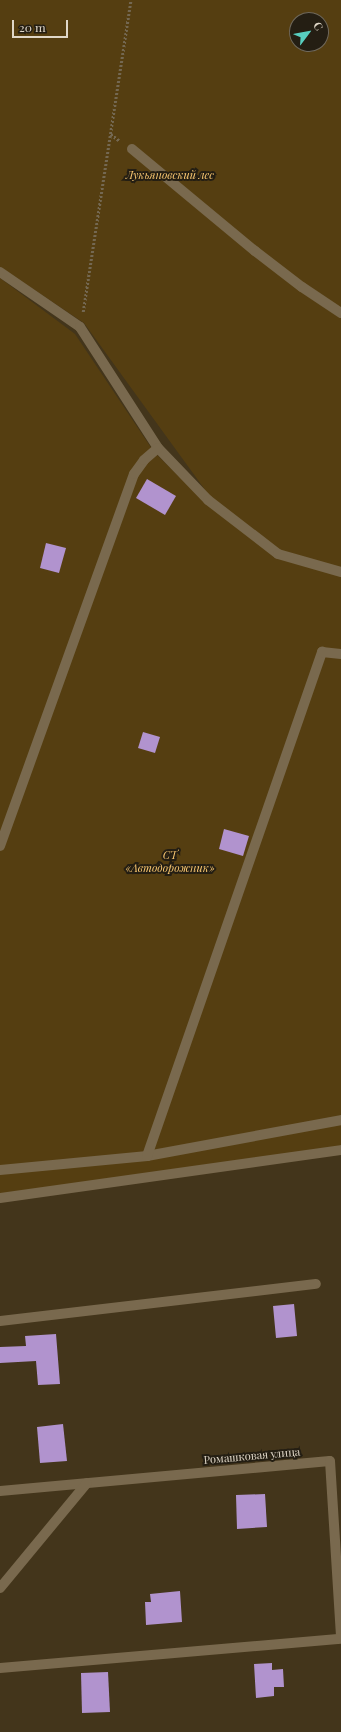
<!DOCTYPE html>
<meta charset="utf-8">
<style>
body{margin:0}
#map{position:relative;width:341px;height:1732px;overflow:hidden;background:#43351b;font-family:"Playfair Display",serif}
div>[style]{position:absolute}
.green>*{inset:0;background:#553e11}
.building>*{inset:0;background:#b193ce}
.path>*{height:2.5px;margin-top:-1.25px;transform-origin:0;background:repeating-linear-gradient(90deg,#746852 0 2px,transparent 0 4px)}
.minor>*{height:10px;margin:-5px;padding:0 5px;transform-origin:5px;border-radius:5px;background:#79694e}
span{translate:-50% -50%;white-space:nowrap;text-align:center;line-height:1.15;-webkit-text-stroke:4px #241e13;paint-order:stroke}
.park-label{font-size:11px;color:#fac871;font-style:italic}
.street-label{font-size:11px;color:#e0d7c8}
.north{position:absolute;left:289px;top:12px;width:40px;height:40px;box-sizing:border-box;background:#241e13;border:1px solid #6f685b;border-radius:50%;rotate:58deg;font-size:11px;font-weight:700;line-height:16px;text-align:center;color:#e0d7c8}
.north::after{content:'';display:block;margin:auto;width:14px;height:18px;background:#58cec0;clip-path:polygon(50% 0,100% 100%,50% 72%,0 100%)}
.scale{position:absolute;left:12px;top:20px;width:56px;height:18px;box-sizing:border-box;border:2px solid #e0d7c8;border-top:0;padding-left:5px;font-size:12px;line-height:14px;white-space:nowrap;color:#e0d7c8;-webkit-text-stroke:3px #241e13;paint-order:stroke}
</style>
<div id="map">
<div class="green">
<i style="clip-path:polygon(evenodd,0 0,341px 0,341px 568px,279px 551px,211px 498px,84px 323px,0 267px,0 0,297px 20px,321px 20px,321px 44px,297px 44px,297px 20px)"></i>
<i style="clip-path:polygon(0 278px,75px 334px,154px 452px,206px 503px,277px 558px,341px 575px,341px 1150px,0 1198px)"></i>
</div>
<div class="building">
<i style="clip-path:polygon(147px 479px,176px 496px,165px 515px,136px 498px)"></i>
<i style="clip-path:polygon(46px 543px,66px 548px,59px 573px,40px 568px)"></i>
<i style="clip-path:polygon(143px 732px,160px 737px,155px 753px,138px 748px)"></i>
<i style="clip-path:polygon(224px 829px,249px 836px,243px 856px,219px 849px)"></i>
<i style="clip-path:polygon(294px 1304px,297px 1336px,276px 1338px,273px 1306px)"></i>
<i style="clip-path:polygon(56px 1334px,60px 1384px,38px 1385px,36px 1361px,0 1363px,0 1347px,26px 1346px,25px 1336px)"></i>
<i style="clip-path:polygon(63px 1424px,67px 1461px,40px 1463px,37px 1427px)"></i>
<i style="clip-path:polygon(265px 1494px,267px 1527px,237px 1529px,236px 1495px)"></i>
<i style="clip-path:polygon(180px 1591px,182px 1622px,146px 1625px,145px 1602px,151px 1602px,150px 1594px)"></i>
<i style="clip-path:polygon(272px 1663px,272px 1670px,283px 1669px,284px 1687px,274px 1687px,274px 1696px,256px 1698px,254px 1664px)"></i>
<i style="clip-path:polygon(108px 1672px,110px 1712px,82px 1713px,81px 1673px)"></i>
</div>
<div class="path">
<i style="left:111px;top:134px;width:11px;rotate:38deg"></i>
<i style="left:83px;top:312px;width:316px;rotate:-81.3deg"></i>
</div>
<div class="minor">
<i style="left:132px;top:149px;width:160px;rotate:39.7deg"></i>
<i style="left:255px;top:251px;width:59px;rotate:37.5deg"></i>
<i style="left:302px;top:287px;width:47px;rotate:33.7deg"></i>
<i style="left:0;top:272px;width:97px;rotate:34.5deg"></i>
<i style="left:80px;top:327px;width:144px;rotate:57.2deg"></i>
<i style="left:158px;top:448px;width:72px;rotate:46.1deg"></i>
<i style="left:208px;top:500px;width:88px;rotate:37.6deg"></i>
<i style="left:278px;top:554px;width:66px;rotate:15.9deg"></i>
<i style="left:0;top:846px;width:395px;rotate:-70.2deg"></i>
<i style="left:134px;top:474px;width:17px;rotate:-54deg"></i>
<i style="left:144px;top:460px;width:18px;rotate:-41deg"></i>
<i style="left:147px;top:1156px;width:197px;rotate:-10.5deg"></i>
<i style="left:0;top:1170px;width:148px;rotate:-5.4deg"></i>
<i style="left:147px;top:1156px;width:534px;rotate:-70.85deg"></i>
<i style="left:322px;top:652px;width:19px;rotate:6deg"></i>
<i style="left:0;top:1198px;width:344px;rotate:-8deg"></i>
<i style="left:0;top:1321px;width:318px;rotate:-6.7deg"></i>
<i style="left:0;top:1491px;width:331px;rotate:-5.2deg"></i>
<i style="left:330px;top:1461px;width:177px;rotate:86.4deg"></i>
<i style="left:0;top:1588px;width:136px;rotate:-50.4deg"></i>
<i style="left:0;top:1668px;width:342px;rotate:-4.9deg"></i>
</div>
<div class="park-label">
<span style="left:170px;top:175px">Лукьяновский лес</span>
<span style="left:170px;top:862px">СТ<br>«Автодорожник»</span>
</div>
<div class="street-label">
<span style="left:252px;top:1456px;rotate:-5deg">Ромашковая улица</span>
</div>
<div class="north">С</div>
<div class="scale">20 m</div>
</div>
